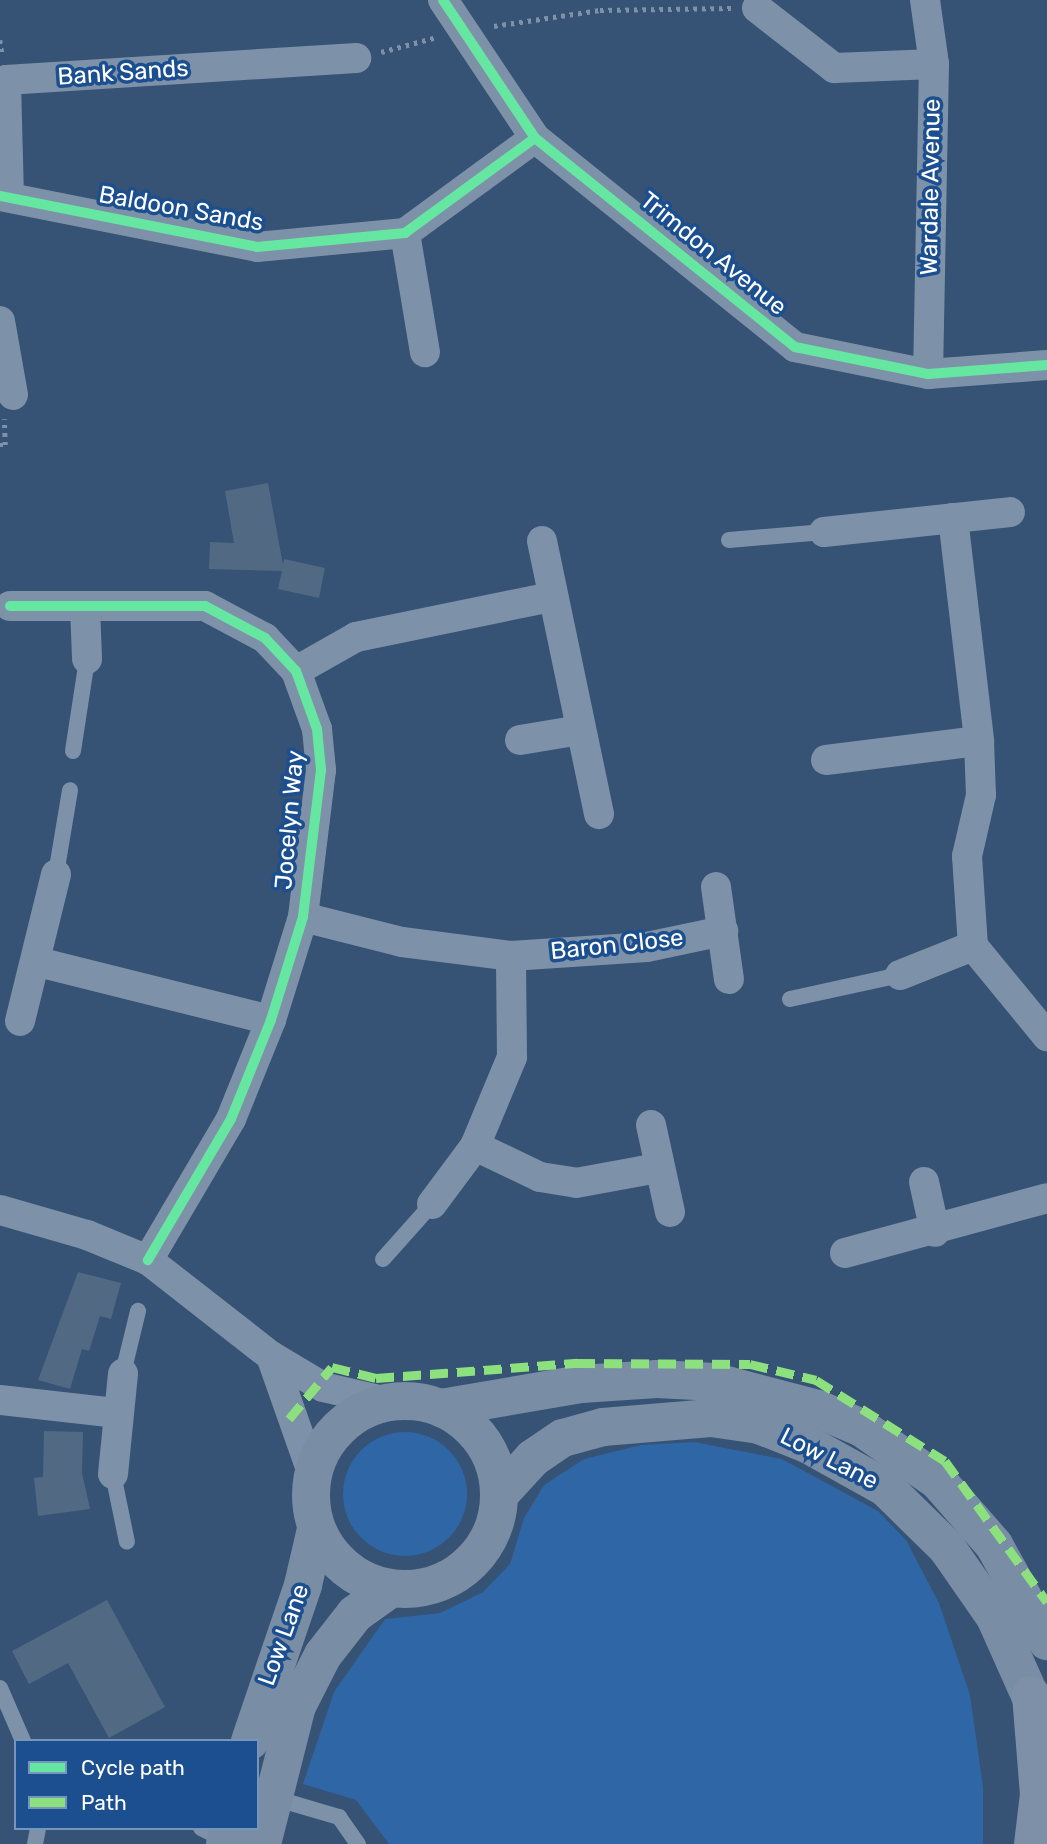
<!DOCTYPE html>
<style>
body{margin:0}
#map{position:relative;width:1047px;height:1844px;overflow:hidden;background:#365274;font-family:Rubik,sans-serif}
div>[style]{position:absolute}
.green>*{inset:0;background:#2f66a5}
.round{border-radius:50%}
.building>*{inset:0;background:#526984}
.path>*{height:4.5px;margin-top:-2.25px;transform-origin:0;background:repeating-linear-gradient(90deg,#7d92a8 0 3.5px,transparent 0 8.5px)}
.service>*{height:16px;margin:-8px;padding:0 8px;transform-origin:8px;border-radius:8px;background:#7d92a8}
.minor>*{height:30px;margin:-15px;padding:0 15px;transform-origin:15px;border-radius:15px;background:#7d92a8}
.secondary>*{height:38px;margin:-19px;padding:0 19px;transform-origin:19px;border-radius:19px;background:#798da4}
.secondary>.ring{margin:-19px;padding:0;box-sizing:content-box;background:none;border:38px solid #798da4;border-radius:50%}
.trunk>*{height:38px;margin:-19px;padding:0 19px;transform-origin:19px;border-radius:19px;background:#7e90a7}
.quiet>*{height:9px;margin-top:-4.5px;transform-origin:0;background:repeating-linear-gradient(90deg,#8de07e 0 18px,transparent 0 27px)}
.cycleway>*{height:10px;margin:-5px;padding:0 5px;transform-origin:5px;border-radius:5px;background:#66e7a1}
span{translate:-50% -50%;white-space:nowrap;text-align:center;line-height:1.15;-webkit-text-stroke:7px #1b4f8f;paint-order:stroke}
.street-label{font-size:24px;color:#fff}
.legend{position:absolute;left:14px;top:1739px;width:245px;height:91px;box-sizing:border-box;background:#1b4f8f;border:2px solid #7695bc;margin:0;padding:9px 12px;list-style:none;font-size:21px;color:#fff}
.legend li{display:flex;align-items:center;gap:14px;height:35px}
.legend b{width:35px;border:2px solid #7695bc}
</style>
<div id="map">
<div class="green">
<i class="round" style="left:343px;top:1432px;width:124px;height:124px"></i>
<i style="clip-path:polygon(694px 1442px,782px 1459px,878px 1511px,906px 1540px,939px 1603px,970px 1695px,983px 1787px,983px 1844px,389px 1844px,356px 1800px,303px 1784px,334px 1692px,385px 1619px,440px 1613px,483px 1592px,510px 1564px,524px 1518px,544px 1485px,584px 1459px,641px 1445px)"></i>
</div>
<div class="building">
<i style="clip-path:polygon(268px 483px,283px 565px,284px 559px,325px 568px,319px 598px,278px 589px,282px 571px,209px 569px,210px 542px,234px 543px,225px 491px)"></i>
<i style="clip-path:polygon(78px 1272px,121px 1283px,111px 1319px,100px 1316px,89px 1351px,82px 1349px,70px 1389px,38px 1380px)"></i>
<i style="clip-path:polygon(44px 1431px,83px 1432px,82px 1473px,90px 1509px,38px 1516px,34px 1478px,43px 1477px)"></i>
<i style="clip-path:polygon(107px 1600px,165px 1707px,109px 1738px,68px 1663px,29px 1684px,12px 1651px)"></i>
</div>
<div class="path">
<i style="left:494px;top:26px;width:107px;rotate:-8.6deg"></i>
<i style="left:600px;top:10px;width:132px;rotate:-0.9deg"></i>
<i style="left:0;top:40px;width:13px;rotate:81deg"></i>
<i style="left:381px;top:52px;width:58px;rotate:-15deg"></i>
<i style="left:0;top:445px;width:5px"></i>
<i style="left:5px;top:445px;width:26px;rotate:-92deg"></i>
</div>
<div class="service">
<i style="left:729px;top:540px;width:95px;rotate:-4.8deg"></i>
<i style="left:73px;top:751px;width:93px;rotate:-81.3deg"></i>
<i style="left:56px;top:874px;width:85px;rotate:-80.5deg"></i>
<i style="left:790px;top:999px;width:113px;rotate:-12.3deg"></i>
<i style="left:383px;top:1259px;width:74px;rotate:-48.3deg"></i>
<i style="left:123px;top:1373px;width:64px;rotate:-76.4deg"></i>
<i style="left:113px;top:1474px;width:69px;rotate:78.4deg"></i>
<i style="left:0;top:1688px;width:58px;rotate:66.5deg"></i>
<i style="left:274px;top:1798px;width:68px;rotate:16.3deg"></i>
<i style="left:339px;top:1817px;width:33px;rotate:55deg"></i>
<i style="left:201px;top:1828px;width:28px;rotate:26deg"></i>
<i style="left:35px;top:1844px;width:16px;rotate:-79deg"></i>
</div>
<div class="minor">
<i style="left:443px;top:0;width:166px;rotate:56.3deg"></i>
<i style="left:535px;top:138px;width:334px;rotate:38.8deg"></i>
<i style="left:795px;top:347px;width:136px;rotate:11.5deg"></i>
<i style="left:928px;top:374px;width:119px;rotate:-4.3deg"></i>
<i style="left:925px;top:0;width:65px;rotate:82deg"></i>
<i style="left:934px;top:64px;width:310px;rotate:91.1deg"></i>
<i style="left:757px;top:8px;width:98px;rotate:37.9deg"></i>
<i style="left:834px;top:68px;width:100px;rotate:-2.3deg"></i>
<i style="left:0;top:196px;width:262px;rotate:11.2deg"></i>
<i style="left:257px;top:247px;width:149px;rotate:-5.4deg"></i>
<i style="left:405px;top:233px;width:161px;rotate:-36.2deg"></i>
<i style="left:9px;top:197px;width:117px;rotate:-91.5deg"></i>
<i style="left:6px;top:80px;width:351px;rotate:-3.6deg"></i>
<i style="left:405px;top:233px;width:121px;rotate:80.5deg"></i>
<i style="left:0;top:321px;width:75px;rotate:80deg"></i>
<i style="left:953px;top:518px;width:225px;rotate:83.3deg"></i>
<i style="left:979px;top:741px;width:54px;rotate:87.9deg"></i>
<i style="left:981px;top:795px;width:63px;rotate:102.9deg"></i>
<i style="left:967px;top:856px;width:90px;rotate:86.2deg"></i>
<i style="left:973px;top:946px;width:117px;rotate:50.6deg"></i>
<i style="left:824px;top:532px;width:187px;rotate:-6.1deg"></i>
<i style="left:542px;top:541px;width:279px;rotate:78.2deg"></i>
<i style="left:10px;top:606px;width:195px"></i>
<i style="left:205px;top:606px;width:68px;rotate:28.1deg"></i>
<i style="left:265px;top:638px;width:45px;rotate:46.8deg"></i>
<i style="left:296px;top:671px;width:62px;rotate:70.1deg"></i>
<i style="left:317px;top:729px;width:41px;rotate:84.4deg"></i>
<i style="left:321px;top:770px;width:148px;rotate:97deg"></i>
<i style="left:303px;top:917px;width:108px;rotate:107.3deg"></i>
<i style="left:271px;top:1020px;width:107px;rotate:112deg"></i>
<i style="left:231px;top:1119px;width:164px;rotate:120.5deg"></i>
<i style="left:85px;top:606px;width:53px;rotate:87.8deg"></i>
<i style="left:296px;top:671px;width:69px;rotate:-29.5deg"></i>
<i style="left:356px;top:637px;width:199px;rotate:-11.6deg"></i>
<i style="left:520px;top:740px;width:61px;rotate:-9.5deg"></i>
<i style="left:826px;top:760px;width:154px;rotate:-7.1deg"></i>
<i style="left:716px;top:887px;width:93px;rotate:82deg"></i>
<i style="left:303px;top:917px;width:102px;rotate:14.2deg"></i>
<i style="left:402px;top:942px;width:110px;rotate:7.3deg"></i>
<i style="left:511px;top:956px;width:136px;rotate:-3.8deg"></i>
<i style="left:647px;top:947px;width:78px;rotate:-11.9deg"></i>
<i style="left:38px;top:962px;width:240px;rotate:14deg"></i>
<i style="left:900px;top:975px;width:79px;rotate:-21.7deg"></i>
<i style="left:20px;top:1021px;width:151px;rotate:-76.2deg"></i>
<i style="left:651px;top:1125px;width:89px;rotate:77.7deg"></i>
<i style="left:475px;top:1146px;width:72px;rotate:25.5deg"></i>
<i style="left:540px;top:1177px;width:36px;rotate:9deg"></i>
<i style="left:576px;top:1183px;width:83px;rotate:-10.4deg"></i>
<i style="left:924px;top:1182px;width:51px;rotate:77.6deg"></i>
<i style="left:432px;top:1204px;width:72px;rotate:-53.4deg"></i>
<i style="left:475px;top:1146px;width:96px;rotate:-67.4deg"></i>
<i style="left:512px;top:1057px;width:101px;rotate:-90.6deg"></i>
<i style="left:0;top:1210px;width:91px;rotate:16deg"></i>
<i style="left:87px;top:1235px;width:66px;rotate:22.3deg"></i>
<i style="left:148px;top:1260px;width:156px;rotate:38deg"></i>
<i style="left:271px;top:1356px;width:61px;rotate:30.8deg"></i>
<i style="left:323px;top:1387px;width:67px;rotate:13deg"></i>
<i style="left:845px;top:1253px;width:209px;rotate:-15.2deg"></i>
<i style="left:271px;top:1356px;width:126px;rotate:70.6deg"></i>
<i style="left:0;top:1400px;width:116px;rotate:6.4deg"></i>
<i style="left:113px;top:1474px;width:101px;rotate:-84.3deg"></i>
</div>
<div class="secondary">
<i class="ring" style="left:311px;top:1401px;width:150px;height:150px"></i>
<i style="left:441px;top:1408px;width:142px;rotate:-9.7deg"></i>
<i style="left:581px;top:1384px;width:76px;rotate:-3.8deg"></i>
<i style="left:657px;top:1379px;width:58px;rotate:3deg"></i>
<i style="left:715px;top:1382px;width:106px;rotate:14.7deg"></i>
<i style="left:818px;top:1409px;width:48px;rotate:23.4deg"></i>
<i style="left:862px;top:1428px;width:93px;rotate:34.9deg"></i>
<i style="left:938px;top:1481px;width:85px;rotate:48.8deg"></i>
<i style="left:994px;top:1545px;width:110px;rotate:61.1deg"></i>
<i style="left:500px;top:1494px;width:49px;rotate:-47.5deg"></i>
<i style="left:533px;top:1458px;width:36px;rotate:-34deg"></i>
<i style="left:563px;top:1438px;width:41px;rotate:-15.4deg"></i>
<i style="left:603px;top:1427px;width:108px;rotate:-4.8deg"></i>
<i style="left:711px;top:1418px;width:49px;rotate:8.3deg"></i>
<i style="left:759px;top:1425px;width:52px;rotate:21.6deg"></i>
<i style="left:807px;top:1444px;width:90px;rotate:29.1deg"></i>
<i style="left:886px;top:1488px;width:86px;rotate:44.5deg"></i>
<i style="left:947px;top:1548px;width:84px;rotate:55.2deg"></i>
<i style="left:995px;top:1617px;width:118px;rotate:66deg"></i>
<i style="left:250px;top:1741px;width:165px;rotate:-71.2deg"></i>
<i style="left:303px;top:1585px;width:57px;rotate:-76.9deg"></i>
<i style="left:225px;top:1844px;width:16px;rotate:-76deg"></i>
<i style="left:262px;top:1844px;width:142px;rotate:-75.8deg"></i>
<i style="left:297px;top:1706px;width:57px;rotate:-63deg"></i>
<i style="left:323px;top:1655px;width:52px;rotate:-52deg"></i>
<i style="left:355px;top:1614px;width:43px;rotate:-35.5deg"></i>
</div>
<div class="trunk">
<i style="left:1031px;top:1695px;width:99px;rotate:85.4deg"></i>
<i style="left:1039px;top:1794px;width:50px;rotate:96.8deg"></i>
</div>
<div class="quiet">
<i style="left:289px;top:1419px;width:67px;rotate:-50.4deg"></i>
<i style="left:332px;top:1367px;width:45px;rotate:14deg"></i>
<i style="left:376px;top:1378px;width:202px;rotate:-4.3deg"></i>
<i style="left:577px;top:1363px;width:173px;rotate:0.3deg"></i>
<i style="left:750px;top:1364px;width:68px;rotate:13.6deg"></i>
<i style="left:816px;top:1380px;width:152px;rotate:32.1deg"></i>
<i style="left:945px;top:1461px;width:174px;rotate:54.1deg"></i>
</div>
<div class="cycleway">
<i style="left:443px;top:0;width:166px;rotate:56.3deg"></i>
<i style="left:535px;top:138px;width:334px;rotate:38.8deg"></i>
<i style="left:795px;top:347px;width:136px;rotate:11.5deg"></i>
<i style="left:928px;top:374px;width:119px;rotate:-4.3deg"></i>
<i style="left:0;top:196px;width:262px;rotate:11.2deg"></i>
<i style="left:257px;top:247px;width:149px;rotate:-5.4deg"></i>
<i style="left:405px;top:233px;width:161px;rotate:-36.2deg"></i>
<i style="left:10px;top:606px;width:195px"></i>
<i style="left:205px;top:606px;width:68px;rotate:28.1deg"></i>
<i style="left:265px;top:638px;width:45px;rotate:46.8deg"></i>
<i style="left:296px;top:671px;width:62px;rotate:70.1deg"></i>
<i style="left:317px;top:729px;width:41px;rotate:84.4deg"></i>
<i style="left:321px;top:770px;width:148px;rotate:97deg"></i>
<i style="left:303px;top:917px;width:108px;rotate:107.3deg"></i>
<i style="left:271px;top:1020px;width:107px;rotate:112deg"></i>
<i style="left:231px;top:1119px;width:164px;rotate:120.5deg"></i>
</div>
<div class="street-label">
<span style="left:123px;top:73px;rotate:-4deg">Bank Sands</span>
<span style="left:931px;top:187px;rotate:-89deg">Wardale Avenue</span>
<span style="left:181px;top:209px;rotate:10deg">Baldoon Sands</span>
<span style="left:713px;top:254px;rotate:39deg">Trimdon Avenue</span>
<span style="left:290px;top:820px;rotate:-85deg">Jocelyn Way</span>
<span style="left:617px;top:945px;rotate:-6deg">Baron Close</span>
<span style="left:829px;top:1459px;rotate:27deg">Low Lane</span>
<span style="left:284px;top:1635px;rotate:-70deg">Low Lane</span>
</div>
<ul class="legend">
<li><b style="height:9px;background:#66e7a1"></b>Cycle path</li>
<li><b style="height:9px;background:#8de07e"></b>Path</li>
</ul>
</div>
